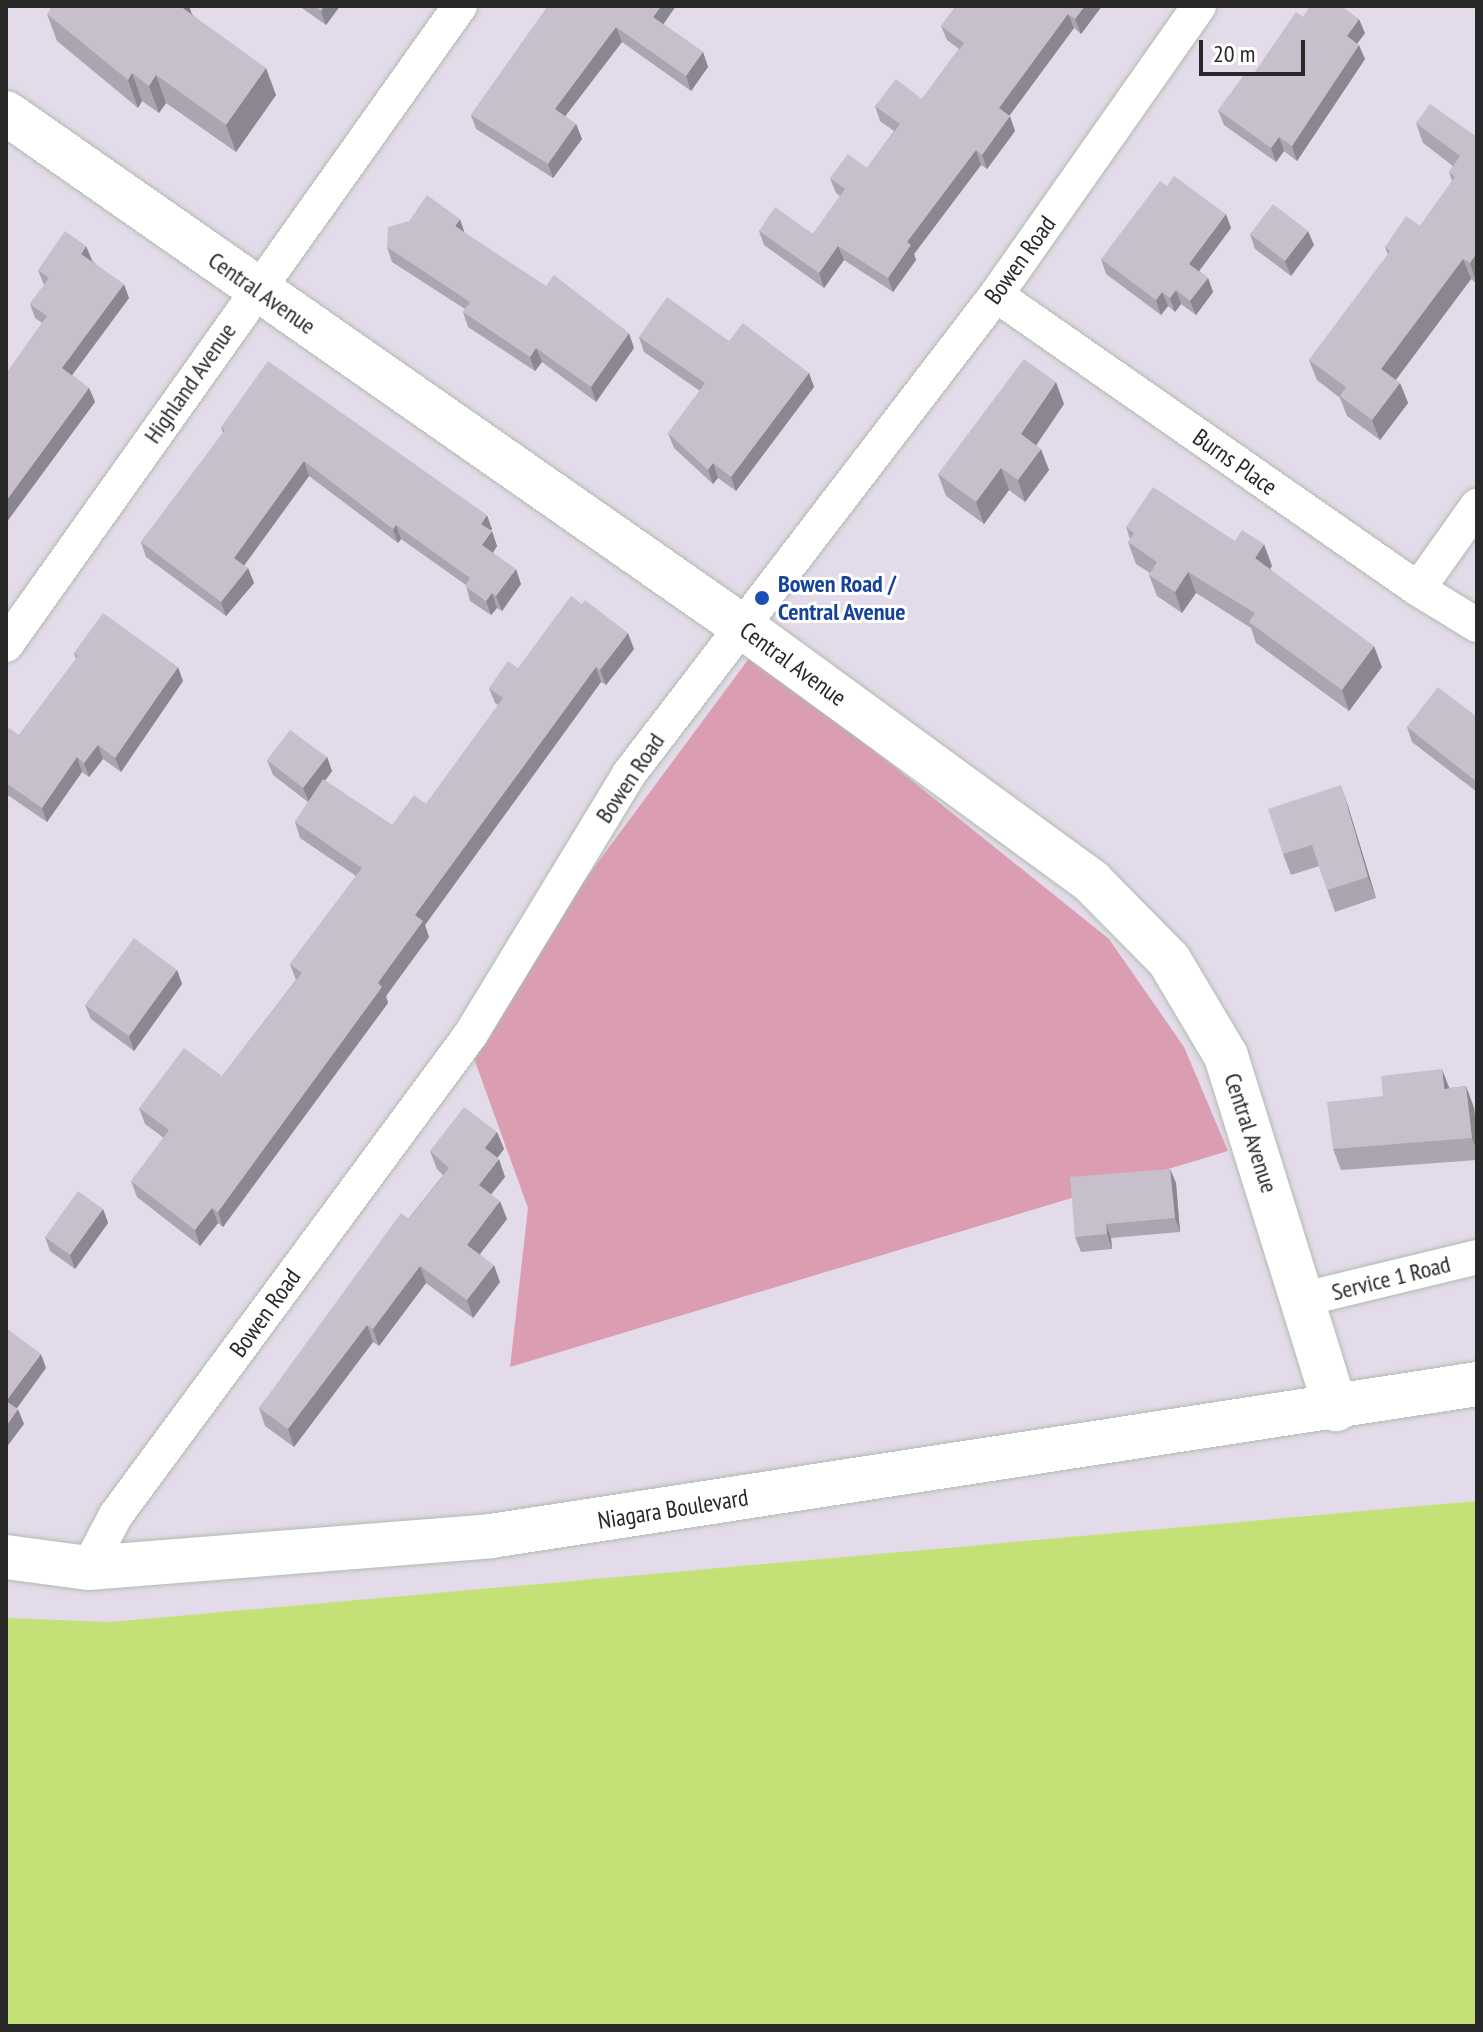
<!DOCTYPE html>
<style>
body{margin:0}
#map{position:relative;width:1483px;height:2032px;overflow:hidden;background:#e3dbe9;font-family:"PT Sans Narrow",sans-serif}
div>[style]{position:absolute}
.green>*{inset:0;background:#db9db1}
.water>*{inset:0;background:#c4e178}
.roads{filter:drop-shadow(0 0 2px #b1bbaf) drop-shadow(0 0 2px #b1bbaf)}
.minor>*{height:34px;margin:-17px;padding:0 17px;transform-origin:17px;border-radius:17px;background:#fff}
.secondary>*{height:44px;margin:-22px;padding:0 22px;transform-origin:22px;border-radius:22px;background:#fff}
.wall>*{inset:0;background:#aba5af}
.shaded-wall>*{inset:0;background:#8b868f}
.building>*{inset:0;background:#c7c0cc}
.dots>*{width:22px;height:22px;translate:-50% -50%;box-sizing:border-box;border:4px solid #fff;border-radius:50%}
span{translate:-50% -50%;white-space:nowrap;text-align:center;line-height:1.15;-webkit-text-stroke:6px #fff;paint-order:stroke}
.street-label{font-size:24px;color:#282828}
.transit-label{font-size:24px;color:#164399;font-weight:700}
.left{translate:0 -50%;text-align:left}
.frame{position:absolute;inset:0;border:8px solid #282828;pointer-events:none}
.scale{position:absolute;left:1199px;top:40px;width:106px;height:36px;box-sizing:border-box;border:4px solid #282828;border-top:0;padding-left:10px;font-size:24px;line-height:28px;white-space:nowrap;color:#282828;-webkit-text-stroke:6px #fff;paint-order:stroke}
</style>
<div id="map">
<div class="green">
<i style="clip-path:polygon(753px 653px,1109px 939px,1184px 1047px,1228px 1151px,510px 1367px,528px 1208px,467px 1039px)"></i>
</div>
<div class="water">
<i style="clip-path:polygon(1477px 1501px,1477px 2026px,6px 2026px,6px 1618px,110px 1622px)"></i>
</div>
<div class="roads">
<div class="minor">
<i style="left:996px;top:295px;width:514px;rotate:34.86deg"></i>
<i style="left:1418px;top:589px;width:69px;rotate:31.4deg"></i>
<i style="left:1418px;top:589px;width:102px;rotate:-54.6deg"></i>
<i style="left:6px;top:645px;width:784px;rotate:-54.61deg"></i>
<i style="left:1304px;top:1299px;width:178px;rotate:-13.6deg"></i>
<i style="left:88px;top:1568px;width:60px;rotate:-62.2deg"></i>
<i style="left:116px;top:1515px;width:598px;rotate:-53.57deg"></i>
<i style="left:471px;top:1034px;width:304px;rotate:-58.7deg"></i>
<i style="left:629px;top:774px;width:603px;rotate:-52.54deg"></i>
<i style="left:996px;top:295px;width:353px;rotate:-54.9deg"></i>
</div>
<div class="secondary">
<i style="left:6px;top:113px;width:895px;rotate:34.9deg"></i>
<i style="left:740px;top:625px;width:436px;rotate:36.1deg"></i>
<i style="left:1092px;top:882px;width:110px;rotate:45.4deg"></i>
<i style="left:1169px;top:960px;width:112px;rotate:59.3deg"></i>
<i style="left:1226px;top:1056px;width:370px;rotate:72.7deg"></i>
<i style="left:6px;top:1557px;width:83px;rotate:7.6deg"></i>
<i style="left:88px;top:1568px;width:404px;rotate:-4.5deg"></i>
<i style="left:491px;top:1536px;width:998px;rotate:-8.76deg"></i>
</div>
</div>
<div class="wall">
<i style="clip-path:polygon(299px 6px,340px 6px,326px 25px)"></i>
<i style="clip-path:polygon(548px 6px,663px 24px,703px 52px,708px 67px,691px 91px,622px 42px,565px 116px,576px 124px,582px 139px,553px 178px,476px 129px,471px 115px)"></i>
<i style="clip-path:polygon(956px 6px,1102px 6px,1081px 34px,1074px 28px,1009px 116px,1015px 131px,987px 169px,981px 165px,914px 254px,916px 260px,893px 292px,844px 260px,824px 288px,764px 245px,759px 231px,813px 234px,840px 196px,836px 193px,830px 178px,867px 168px,894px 131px,880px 121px,875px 106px,922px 99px,959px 49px,947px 40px,941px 26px)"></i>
<i style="clip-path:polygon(47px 14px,192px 14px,276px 95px,236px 152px,166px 103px,159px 113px,142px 101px,138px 108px,57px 41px)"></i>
<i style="clip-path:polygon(1303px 17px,1365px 33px,1357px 43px,1365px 59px,1297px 161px,1284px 151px,1276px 162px,1224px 125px,1218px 110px,1252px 76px)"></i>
<i style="clip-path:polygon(1416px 123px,1477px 137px,1477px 284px,1471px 279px,1396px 380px,1400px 383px,1408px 403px,1380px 440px,1347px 416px,1340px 398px,1317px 380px,1309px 360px,1388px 255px,1385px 247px,1420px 226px,1452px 181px,1449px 172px,1453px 166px,1423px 143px)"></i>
<i style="clip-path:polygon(1231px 228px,1199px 271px,1208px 278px,1213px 292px,1196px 315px,1181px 304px,1175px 312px,1168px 306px,1161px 315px,1106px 274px,1101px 259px)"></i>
<i style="clip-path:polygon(465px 233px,634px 348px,596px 402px,542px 362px,535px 371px,468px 327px,463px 312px,465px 309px,392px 262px,387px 247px)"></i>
<i style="clip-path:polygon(1250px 234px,1314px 245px,1291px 276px,1255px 249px)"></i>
<i style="clip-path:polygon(92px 260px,129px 298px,72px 375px,89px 388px,95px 402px,6px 523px,6px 374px,42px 323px,35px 318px,30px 304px,44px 285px,38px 270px)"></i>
<i style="clip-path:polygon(639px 337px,729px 341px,809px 373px,814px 387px,736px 491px,718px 478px,713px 484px,674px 448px,668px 433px,700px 391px,644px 352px)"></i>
<i style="clip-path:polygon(1064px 404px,1036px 445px,1049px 470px,1025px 502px,1009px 490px,984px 524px,946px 496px,938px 474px)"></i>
<i style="clip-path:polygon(221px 427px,492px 529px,491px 531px,497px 546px,493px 553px,521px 584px,502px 611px,497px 608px,491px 615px,470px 601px,466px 585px,401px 539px,398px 543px,309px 476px,244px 566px,248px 568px,254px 583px,226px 616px,146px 557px,141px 542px,223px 433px)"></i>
<i style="clip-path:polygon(1126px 527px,1272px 566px,1270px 569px,1382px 667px,1349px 711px,1256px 643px,1251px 628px,1196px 593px,1182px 613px,1157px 596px,1149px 575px,1150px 573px,1136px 564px,1128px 542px,1130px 539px)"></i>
<i style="clip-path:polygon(634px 649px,606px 685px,601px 682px,425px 925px,429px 937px,386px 996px,388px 1003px,223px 1227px,218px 1223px,200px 1246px,137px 1197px,131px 1181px,164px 1138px,145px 1124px,139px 1108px,222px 1076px,296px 980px,290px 964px,356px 876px,300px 838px,295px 822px,308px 802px,273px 775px,267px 760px,327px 757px,332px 771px,325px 781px,392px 825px,426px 804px,498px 705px,495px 703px,489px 688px,518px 668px)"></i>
<i style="clip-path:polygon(74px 653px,183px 681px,121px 772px,103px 759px,89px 777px,82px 772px,47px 822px,6px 794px,6px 733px,19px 735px,76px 659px)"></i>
<i style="clip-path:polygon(1477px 717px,1477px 792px,1412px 742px,1407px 727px)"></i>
<i style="clip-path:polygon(1348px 806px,1376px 898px,1335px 912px,1319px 866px,1291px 875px,1283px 854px)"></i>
<i style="clip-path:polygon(177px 970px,182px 984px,134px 1051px,91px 1019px,85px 1005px)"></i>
<i style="clip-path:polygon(1466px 1086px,1474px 1108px,1477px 1135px,1477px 1160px,1341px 1170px,1333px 1149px,1450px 1088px)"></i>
<i style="clip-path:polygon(497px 1132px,504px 1149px,497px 1158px,505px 1177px,491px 1194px,507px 1219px,480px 1254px,500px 1282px,473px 1318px,426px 1283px,379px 1346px,373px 1342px,294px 1447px,265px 1426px,259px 1408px,443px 1175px,437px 1169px,430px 1151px)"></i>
<i style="clip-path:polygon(1170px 1169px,1176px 1183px,1180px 1232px,1111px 1238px,1112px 1249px,1081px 1252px,1075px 1237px)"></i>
<i style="clip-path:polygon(103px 1209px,108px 1223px,75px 1269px,50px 1251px,45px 1237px)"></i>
</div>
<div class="shaded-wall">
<i style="clip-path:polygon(180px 6px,189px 6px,196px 25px)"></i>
<i style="clip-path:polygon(324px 6px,340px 6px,326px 25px,321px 11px)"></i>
<i style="clip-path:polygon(661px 6px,676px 6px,658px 32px,653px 17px)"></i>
<i style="clip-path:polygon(1085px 6px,1102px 6px,1081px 34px,1075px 19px)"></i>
<i style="clip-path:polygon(1068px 14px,1074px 28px,1004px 123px,999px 108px)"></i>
<i style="clip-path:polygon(1359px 19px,1365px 33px,1352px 51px,1347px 36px)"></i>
<i style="clip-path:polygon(616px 27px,622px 42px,560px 123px,555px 109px)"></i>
<i style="clip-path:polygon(1359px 45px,1365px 59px,1297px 161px,1292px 146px)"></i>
<i style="clip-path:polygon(703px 52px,708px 67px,691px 91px,686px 76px)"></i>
<i style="clip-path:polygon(266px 68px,276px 95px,236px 152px,226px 125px)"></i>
<i style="clip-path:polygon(132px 73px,142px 101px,138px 108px,128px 80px)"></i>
<i style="clip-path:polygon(156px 75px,166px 103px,159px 113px,149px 86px)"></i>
<i style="clip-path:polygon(1010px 116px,1015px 131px,987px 169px,982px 155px)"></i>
<i style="clip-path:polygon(576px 124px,582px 139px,553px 178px,548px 164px)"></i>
<i style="clip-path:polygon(1279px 137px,1284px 151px,1276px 162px,1271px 148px)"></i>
<i style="clip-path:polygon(976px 150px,981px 165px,914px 254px,916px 260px,893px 292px,888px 278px,907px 242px)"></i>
<i style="clip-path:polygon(1226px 214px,1231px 228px,1194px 278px,1189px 264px)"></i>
<i style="clip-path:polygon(460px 219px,465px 234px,455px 226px)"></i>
<i style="clip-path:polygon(1308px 231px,1314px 245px,1291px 276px,1285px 261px)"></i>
<i style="clip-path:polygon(86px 246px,92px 260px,87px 268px,81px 254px)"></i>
<i style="clip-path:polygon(838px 246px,844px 260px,824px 288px,819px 273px)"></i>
<i style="clip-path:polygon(1477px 253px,1477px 284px,1470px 263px)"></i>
<i style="clip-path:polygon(1463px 259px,1471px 279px,1388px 390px,1381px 369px)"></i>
<i style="clip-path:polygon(1208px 278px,1213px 292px,1196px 315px,1190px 301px)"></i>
<i style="clip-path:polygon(124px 284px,129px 298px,67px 382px,62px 368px)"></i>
<i style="clip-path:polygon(1176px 290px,1181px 304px,1175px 312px,1170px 298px)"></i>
<i style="clip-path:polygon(1162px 292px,1168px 306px,1161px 315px,1156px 300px)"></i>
<i style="clip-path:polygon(629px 333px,634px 348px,596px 402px,591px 387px)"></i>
<i style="clip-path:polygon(536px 348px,542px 362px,535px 371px,530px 357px)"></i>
<i style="clip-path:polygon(809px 373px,814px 387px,736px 491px,731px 477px)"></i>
<i style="clip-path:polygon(1056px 382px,1064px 404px,1029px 456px,1021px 434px)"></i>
<i style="clip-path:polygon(1400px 383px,1408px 403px,1380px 440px,1372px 420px)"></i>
<i style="clip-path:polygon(89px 388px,95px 402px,6px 523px,6px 501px)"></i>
<i style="clip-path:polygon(1041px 449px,1049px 470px,1025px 502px,1018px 480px)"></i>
<i style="clip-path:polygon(304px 461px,309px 476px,239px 572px,234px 558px)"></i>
<i style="clip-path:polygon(713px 463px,718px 478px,713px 484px,708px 470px)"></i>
<i style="clip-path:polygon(1001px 468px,1009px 490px,984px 524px,976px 502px)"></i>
<i style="clip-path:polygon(487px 515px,492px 529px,486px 538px,481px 524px)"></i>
<i style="clip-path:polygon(396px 525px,401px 539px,398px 543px,393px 529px)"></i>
<i style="clip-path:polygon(492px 531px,497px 546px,488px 560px,482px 545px)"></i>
<i style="clip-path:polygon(1264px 544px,1272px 566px,1263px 579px,1255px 558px)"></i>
<i style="clip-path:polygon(248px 568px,254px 583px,226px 616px,221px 602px)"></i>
<i style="clip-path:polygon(516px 569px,521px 584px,502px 611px,496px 596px)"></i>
<i style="clip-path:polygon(1188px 572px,1196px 593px,1182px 613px,1175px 592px)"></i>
<i style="clip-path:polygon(492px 593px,497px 608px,491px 615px,486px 601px)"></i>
<i style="clip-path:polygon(628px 633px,634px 649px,606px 685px,600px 670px)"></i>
<i style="clip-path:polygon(1374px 646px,1382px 667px,1349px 711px,1342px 690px)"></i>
<i style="clip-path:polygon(178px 667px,183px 681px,121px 772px,115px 758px)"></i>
<i style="clip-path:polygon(596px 667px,601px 682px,425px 925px,429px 937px,386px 996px,388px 1003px,223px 1227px,218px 1212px,415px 915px)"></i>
<i style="clip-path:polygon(98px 745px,103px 759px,89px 777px,84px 763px)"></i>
<i style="clip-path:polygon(77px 757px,82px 772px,47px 822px,42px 808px)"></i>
<i style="clip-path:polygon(327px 757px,332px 771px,309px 802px,303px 788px)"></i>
<i style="clip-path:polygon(1341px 785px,1348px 806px,1376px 898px,1368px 877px)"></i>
<i style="clip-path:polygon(177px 970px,182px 984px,134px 1051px,129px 1036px)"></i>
<i style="clip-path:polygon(1442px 1069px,1450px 1090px,1444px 1089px)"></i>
<i style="clip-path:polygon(1466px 1086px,1474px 1108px,1477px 1135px,1477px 1152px,1472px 1138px)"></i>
<i style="clip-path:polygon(497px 1132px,504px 1149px,491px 1166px,485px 1148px)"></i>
<i style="clip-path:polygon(499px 1159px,505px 1177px,485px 1202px,479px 1185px)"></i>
<i style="clip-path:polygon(1170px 1169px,1176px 1183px,1180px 1232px,1175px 1218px)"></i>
<i style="clip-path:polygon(500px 1201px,507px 1219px,473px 1263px,467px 1245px)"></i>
<i style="clip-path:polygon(212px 1208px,218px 1223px,200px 1246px,195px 1230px)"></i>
<i style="clip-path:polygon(103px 1209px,108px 1223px,75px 1269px,70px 1255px)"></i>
<i style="clip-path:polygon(1106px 1224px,1111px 1238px,1112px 1249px,1107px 1234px)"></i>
<i style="clip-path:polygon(494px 1265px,500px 1282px,473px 1318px,467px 1300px)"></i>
<i style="clip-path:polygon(420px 1266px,426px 1283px,379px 1346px,373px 1329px)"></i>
<i style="clip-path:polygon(367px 1325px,373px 1342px,294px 1447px,288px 1429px)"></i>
<i style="clip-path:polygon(41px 1354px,46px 1368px,12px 1415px,6px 1401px)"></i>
<i style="clip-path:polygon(18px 1409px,24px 1424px,6px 1448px,6px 1426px)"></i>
</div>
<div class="building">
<i style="clip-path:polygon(52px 6px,180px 6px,266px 68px,226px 125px,156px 75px,149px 86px,132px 73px,128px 80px,47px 14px)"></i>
<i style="clip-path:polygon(314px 6px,324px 6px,321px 11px)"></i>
<i style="clip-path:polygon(548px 6px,661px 6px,653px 17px,703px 52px,686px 76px,616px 27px,555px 109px,576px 124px,548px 164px,471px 115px)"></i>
<i style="clip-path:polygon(956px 6px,1085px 6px,1075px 19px,1068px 14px,999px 108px,1010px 116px,982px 155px,976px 150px,907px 242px,911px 245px,888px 278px,838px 246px,819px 273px,759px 231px,775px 207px,813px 234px,845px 189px,830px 178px,848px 154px,867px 168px,900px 124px,875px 106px,896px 79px,922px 99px,964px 43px,941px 26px)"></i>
<i style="clip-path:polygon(1310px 6px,1341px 6px,1359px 19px,1347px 36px,1359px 45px,1292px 146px,1279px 137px,1271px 148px,1218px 110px,1246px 72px,1252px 76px,1296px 12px,1303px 17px)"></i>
<i style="clip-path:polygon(1430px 104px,1477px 137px,1477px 253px,1470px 263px,1463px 259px,1381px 369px,1400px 383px,1372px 420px,1340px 396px,1346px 387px,1309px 360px,1390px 251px,1385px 247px,1406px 216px,1420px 226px,1455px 177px,1449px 172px,1460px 156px,1416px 123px)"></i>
<i style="clip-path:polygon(1174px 176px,1226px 214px,1189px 264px,1208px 278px,1190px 301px,1176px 290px,1170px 298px,1162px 292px,1156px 300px,1101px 259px,1160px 181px,1167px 186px)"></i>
<i style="clip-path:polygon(427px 195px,460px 219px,455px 226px,546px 286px,554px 275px,629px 333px,591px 387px,536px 348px,530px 357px,463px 312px,470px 302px,387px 247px,388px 227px,409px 221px)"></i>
<i style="clip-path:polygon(1273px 204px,1308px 231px,1285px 261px,1250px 234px)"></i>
<i style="clip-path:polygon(65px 231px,86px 246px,81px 254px,124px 284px,62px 368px,89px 388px,6px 501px,6px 374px,47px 316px,30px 304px,49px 278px,38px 270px)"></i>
<i style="clip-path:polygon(667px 297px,729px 341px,743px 323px,809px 373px,731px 477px,713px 463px,708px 470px,668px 433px,705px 383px,639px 337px)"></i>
<i style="clip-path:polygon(1024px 359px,1056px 382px,1021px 434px,1041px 449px,1018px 480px,1001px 468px,976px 502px,938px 474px)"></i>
<i style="clip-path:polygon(268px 361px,487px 515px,481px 524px,492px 531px,482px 545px,516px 569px,496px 596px,492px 593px,486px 601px,465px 586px,470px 578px,396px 525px,393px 529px,304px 461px,234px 558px,248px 568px,221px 602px,141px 542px,225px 430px,221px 427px)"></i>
<i style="clip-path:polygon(1153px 487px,1235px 541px,1242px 530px,1264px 544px,1255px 558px,1374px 646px,1342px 690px,1249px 622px,1255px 613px,1188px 572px,1175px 592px,1149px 575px,1157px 562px,1128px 542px,1134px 533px,1126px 527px)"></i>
<i style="clip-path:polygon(571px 596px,582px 604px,585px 600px,628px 633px,600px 670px,596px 667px,415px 915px,423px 921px,378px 983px,382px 987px,218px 1212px,212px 1208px,195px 1230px,131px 1181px,169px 1130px,139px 1108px,184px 1048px,222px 1076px,302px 973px,290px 964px,362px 868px,295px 822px,323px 779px,392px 825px,414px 795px,426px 804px,503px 698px,489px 688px,508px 661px,518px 668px)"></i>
<i style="clip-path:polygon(103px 613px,178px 667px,115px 758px,98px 745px,84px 763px,77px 757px,42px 808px,6px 783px,6px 733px,9px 728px,19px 735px,78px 656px,74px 653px)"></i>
<i style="clip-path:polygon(1438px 687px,1477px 717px,1477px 782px,1407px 727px)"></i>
<i style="clip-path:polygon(290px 730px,327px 757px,303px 788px,267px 760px)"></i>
<i style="clip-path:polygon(1341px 785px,1368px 877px,1327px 890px,1312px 845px,1283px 854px,1268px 809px)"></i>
<i style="clip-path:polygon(134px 938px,177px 970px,129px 1036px,85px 1005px)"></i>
<i style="clip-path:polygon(1442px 1069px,1444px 1089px,1466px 1086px,1472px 1138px,1333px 1149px,1327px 1102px,1383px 1096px,1381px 1076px)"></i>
<i style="clip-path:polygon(464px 1107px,497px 1132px,485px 1148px,499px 1159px,479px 1185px,500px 1201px,467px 1245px,494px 1265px,467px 1300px,420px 1266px,373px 1329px,367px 1325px,288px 1429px,259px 1408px,401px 1213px,409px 1219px,449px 1168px,430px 1151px)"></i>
<i style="clip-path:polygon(1170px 1169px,1175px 1218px,1106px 1224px,1107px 1234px,1075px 1237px,1070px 1177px)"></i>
<i style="clip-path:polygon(78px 1191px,103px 1209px,70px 1255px,45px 1237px)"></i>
<i style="clip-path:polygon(6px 1328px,41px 1354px,6px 1401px,18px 1409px,6px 1426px)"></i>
</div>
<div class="dots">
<i style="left:762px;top:598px;background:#1a4fb4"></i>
</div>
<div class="street-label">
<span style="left:1020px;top:260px;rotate:-54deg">Bowen Road</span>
<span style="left:262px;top:293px;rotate:35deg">Central Avenue</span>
<span style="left:190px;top:383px;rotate:-55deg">Highland Avenue</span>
<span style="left:1235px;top:462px;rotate:35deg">Burns Place</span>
<span style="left:793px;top:664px;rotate:36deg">Central Avenue</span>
<span style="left:630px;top:778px;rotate:-56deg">Bowen Road</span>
<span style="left:1251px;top:1133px;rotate:72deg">Central Avenue</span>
<span style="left:1391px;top:1278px;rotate:-14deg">Service 1 Road</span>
<span style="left:265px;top:1313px;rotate:-54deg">Bowen Road</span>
<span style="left:673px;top:1509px;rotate:-9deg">Niagara Boulevard</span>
</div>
<div class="transit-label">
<span class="left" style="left:778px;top:598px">Bowen Road /<br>Central Avenue</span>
</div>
<div class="frame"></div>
<div class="scale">20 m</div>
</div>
